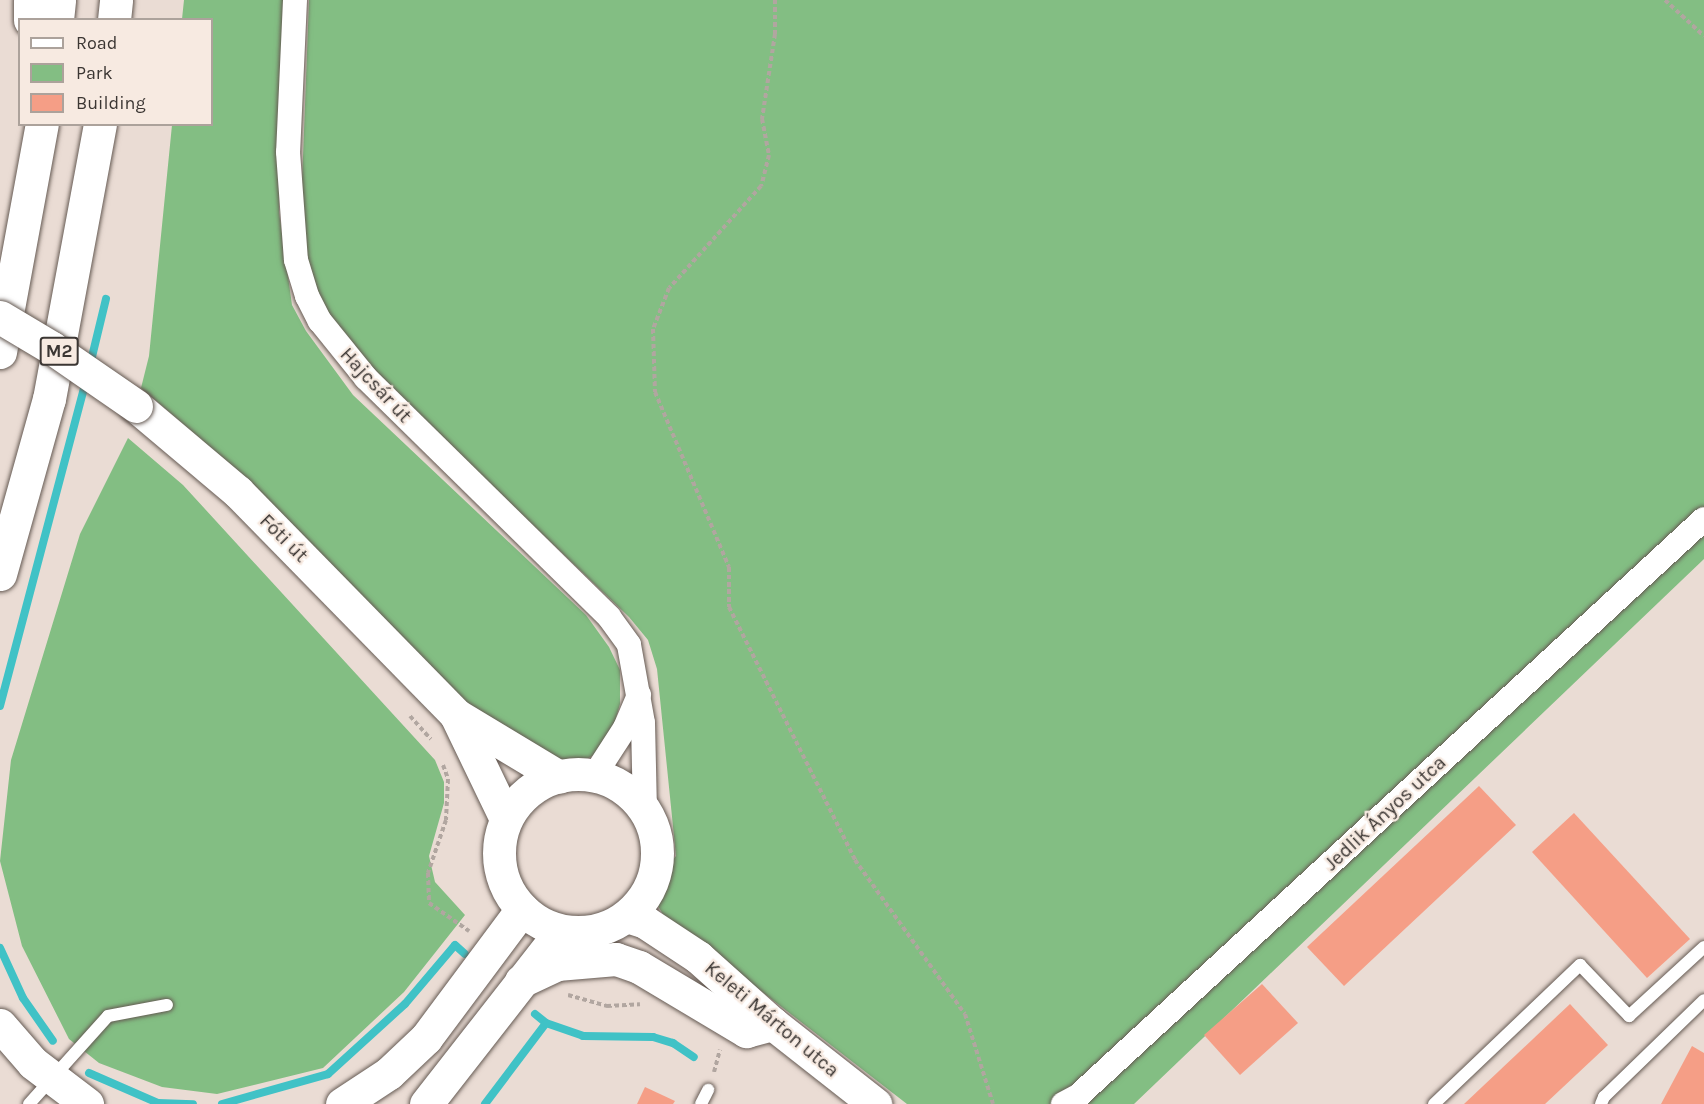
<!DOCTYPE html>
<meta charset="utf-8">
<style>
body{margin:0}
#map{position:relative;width:1704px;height:1104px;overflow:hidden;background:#eadcd4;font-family:Karla,sans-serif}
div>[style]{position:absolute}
.green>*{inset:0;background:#83be83}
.stream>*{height:8px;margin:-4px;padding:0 4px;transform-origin:4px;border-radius:4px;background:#40c2c6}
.building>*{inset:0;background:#f59e86}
.path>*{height:4px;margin-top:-2px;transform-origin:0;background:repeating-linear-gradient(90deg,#b1a6a0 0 4.5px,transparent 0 7.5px)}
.roads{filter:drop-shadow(0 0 2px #655a53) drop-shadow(0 0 2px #655a53)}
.lane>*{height:12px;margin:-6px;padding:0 6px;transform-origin:6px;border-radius:6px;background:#fff}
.street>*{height:24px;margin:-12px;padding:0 12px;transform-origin:12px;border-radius:12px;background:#fff}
.secondary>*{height:33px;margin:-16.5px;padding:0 16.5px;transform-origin:16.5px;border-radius:16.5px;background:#fff}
.secondary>.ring{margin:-16.5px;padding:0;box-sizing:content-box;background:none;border:33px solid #fff;border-radius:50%}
.highway>*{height:33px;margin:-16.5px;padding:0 16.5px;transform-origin:16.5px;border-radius:16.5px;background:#fff}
.bridges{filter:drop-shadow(0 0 2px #655a53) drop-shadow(0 0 2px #655a53)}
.secondary-bridge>*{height:33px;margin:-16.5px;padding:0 16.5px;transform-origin:16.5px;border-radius:16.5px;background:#fff}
span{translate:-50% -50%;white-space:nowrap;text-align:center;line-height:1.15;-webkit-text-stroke:4.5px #f7eae1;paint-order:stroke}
.shield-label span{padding:2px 4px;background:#f7eae1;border:2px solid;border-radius:4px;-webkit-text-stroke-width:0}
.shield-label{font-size:18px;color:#3b3633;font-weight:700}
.street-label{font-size:20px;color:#3b3633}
.legend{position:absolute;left:18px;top:18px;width:195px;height:108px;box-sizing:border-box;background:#f7eae1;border:2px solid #aca29b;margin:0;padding:8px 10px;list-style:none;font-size:18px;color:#3b3633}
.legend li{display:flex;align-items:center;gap:12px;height:30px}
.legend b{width:30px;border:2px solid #aca29b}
</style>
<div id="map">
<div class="green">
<i style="clip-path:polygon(184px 0,284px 0,279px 212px,292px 305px,306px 331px,353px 395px,586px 615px,609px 647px,620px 670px,620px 704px,610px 739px,598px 753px,575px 765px,541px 758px,466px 704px,251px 482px,141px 388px,149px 356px,172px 125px,212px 124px,212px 20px,182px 19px)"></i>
<i style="clip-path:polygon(309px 0,1704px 0,1704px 559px,1134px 1104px,907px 1104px,664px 916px,649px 891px,676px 856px,657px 669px,648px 640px,629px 617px,372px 371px,328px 315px,310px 277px,301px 209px)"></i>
<i style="clip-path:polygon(128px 438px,183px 485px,435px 760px,444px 782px,444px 803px,429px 856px,435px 882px,465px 915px,404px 992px,323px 1068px,217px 1094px,162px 1087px,99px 1063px,69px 1039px,22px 946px,0 861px,11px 760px,80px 534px)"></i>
</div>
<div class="stream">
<i style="left:90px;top:365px;width:68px;rotate:-76.4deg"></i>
<i style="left:0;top:706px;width:336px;rotate:-75.2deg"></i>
<i style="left:0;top:948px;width:55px;rotate:65.3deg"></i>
<i style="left:23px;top:998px;width:52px;rotate:55.1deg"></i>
<i style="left:535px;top:1014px;width:14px;rotate:39deg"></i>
<i style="left:89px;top:1073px;width:75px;rotate:23.5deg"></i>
<i style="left:158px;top:1103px;width:35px;rotate:2deg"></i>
<i style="left:222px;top:1104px;width:110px;rotate:-15.8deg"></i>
<i style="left:328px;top:1074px;width:104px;rotate:-42.3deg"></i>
<i style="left:405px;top:1004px;width:77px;rotate:-49.7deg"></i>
<i style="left:455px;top:945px;width:13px;rotate:42deg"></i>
<i style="left:485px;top:1104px;width:101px;rotate:-53deg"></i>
<i style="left:546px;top:1023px;width:39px;rotate:19deg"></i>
<i style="left:583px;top:1036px;width:70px;rotate:0.8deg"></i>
<i style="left:653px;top:1037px;width:21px;rotate:17deg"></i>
<i style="left:673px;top:1043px;width:25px;rotate:34deg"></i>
</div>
<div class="building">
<i style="clip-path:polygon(1479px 786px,1516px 825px,1344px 986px,1307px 947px)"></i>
<i style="clip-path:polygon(1574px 813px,1690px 939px,1647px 978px,1532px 852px)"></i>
<i style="clip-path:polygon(1262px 984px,1298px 1023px,1240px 1075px,1204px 1035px)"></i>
<i style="clip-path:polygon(1570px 1004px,1608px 1045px,1545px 1104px,1464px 1104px)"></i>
<i style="clip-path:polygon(1692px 1046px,1704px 1053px,1704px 1104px,1661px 1104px)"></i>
<i style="clip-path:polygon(645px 1087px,675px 1101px,673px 1104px,637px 1104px)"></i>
</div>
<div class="path">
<i style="left:775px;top:0;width:34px;rotate:90deg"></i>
<i style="left:775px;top:34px;width:86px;rotate:98.7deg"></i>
<i style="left:762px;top:119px;width:37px;rotate:79deg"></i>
<i style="left:769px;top:155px;width:32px;rotate:104deg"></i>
<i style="left:761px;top:186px;width:137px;rotate:132deg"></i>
<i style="left:669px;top:288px;width:44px;rotate:111.3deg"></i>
<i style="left:653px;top:329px;width:63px;rotate:88.2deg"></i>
<i style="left:655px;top:392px;width:190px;rotate:67.1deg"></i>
<i style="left:729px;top:567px;width:40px;rotate:90deg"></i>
<i style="left:729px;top:607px;width:283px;rotate:63.5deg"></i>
<i style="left:855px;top:860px;width:189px;rotate:54.5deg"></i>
<i style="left:965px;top:1014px;width:94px;rotate:72.7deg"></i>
<i style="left:1665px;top:0;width:53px;rotate:42.7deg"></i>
<i style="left:410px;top:716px;width:31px;rotate:48deg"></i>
<i style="left:443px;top:765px;width:15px;rotate:70deg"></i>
<i style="left:448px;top:779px;width:41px;rotate:92.8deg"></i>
<i style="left:446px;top:820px;width:56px;rotate:108.8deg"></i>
<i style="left:428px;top:873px;width:30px;rotate:88deg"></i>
<i style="left:429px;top:903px;width:49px;rotate:35deg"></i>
<i style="left:568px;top:995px;width:41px;rotate:15.8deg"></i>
<i style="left:607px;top:1006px;width:33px;rotate:-3deg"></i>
<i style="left:714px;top:1072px;width:23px;rotate:-75deg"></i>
</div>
<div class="roads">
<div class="lane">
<i style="left:29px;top:1104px;width:118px;rotate:-48.1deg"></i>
<i style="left:108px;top:1016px;width:60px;rotate:-10.6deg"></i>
<i style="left:701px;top:1104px;width:16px;rotate:-63deg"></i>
<i style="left:1434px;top:1104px;width:202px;rotate:-43.6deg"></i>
<i style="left:1580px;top:965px;width:71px;rotate:46.1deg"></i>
<i style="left:1629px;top:1016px;width:102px;rotate:-42.6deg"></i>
<i style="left:1601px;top:1104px;width:8px;rotate:-67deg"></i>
<i style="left:1604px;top:1097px;width:139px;rotate:-44.1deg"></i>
</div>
<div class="street">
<i style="left:295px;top:0;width:152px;rotate:92.6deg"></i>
<i style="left:288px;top:152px;width:108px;rotate:85.8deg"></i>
<i style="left:296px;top:260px;width:38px;rotate:73deg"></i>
<i style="left:307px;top:296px;width:28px;rotate:63deg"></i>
<i style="left:320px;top:321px;width:73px;rotate:51.1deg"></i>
<i style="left:366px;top:378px;width:341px;rotate:44.5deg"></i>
<i style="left:609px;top:617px;width:34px;rotate:54deg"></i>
<i style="left:629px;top:645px;width:79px;rotate:79.8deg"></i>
<i style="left:643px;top:723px;width:89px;rotate:88.7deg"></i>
<i style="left:594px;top:776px;width:57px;rotate:-57.1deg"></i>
<i style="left:625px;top:728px;width:36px;rotate:-67deg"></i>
<i style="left:1063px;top:1104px;width:17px;rotate:-28deg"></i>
<i style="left:1078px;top:1096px;width:851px;rotate:-42.67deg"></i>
</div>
<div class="secondary">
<i style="left:136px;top:406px;width:133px;rotate:40.1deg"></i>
<i style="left:238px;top:492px;width:312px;rotate:45.6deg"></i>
<i style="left:456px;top:715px;width:115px;rotate:64.3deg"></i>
<i style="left:456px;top:715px;width:120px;rotate:31deg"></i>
<i class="ring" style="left:499px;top:774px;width:125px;height:125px"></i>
<i style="left:627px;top:916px;width:19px;rotate:18deg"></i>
<i style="left:645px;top:922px;width:64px;rotate:33.4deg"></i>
<i style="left:698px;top:957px;width:101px;rotate:41.8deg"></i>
<i style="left:773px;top:1024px;width:130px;rotate:38.1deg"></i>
</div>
<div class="highway">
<i style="left:30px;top:20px;width:20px;rotate:-90deg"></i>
<i style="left:57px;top:20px;width:20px;rotate:-84deg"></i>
<i style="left:114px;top:20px;width:20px;rotate:-84deg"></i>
<i style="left:0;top:352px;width:232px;rotate:-79.6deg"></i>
<i style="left:0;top:574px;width:182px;rotate:-74.4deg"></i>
<i style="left:49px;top:399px;width:280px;rotate:-79.5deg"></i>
<i style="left:521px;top:981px;width:40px;rotate:-25deg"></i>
<i style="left:557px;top:964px;width:59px;rotate:-4.8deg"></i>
<i style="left:616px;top:959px;width:24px;rotate:19deg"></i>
<i style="left:639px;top:967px;width:125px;rotate:30.9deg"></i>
<i style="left:746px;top:1031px;width:28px;rotate:-15deg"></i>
<i style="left:0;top:1025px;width:50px;rotate:49deg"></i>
<i style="left:33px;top:1063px;width:68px;rotate:37.2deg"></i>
<i style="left:342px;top:1104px;width:56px;rotate:-33.4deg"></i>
<i style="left:389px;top:1073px;width:51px;rotate:-43.4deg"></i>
<i style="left:426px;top:1038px;width:161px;rotate:-53.3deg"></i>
<i style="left:426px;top:1104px;width:219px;rotate:-52deg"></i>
</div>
</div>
<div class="bridges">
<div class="secondary-bridge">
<i style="left:0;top:317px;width:61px;rotate:30.8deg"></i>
<i style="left:52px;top:348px;width:102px;rotate:34.6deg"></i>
</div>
</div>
<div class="shield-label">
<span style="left:59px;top:351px">M2</span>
</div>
<div class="street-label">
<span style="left:376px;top:385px;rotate:47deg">Hajcsár út</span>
<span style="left:284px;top:538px;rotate:45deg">Fóti út</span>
<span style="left:1385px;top:813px;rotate:-43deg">Jedlik Ányos utca</span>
<span style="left:772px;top:1019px;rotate:40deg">Keleti Márton utca</span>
</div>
<ul class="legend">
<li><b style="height:8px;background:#fff"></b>Road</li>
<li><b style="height:16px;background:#83be83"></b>Park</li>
<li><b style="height:16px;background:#f59e86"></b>Building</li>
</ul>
</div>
